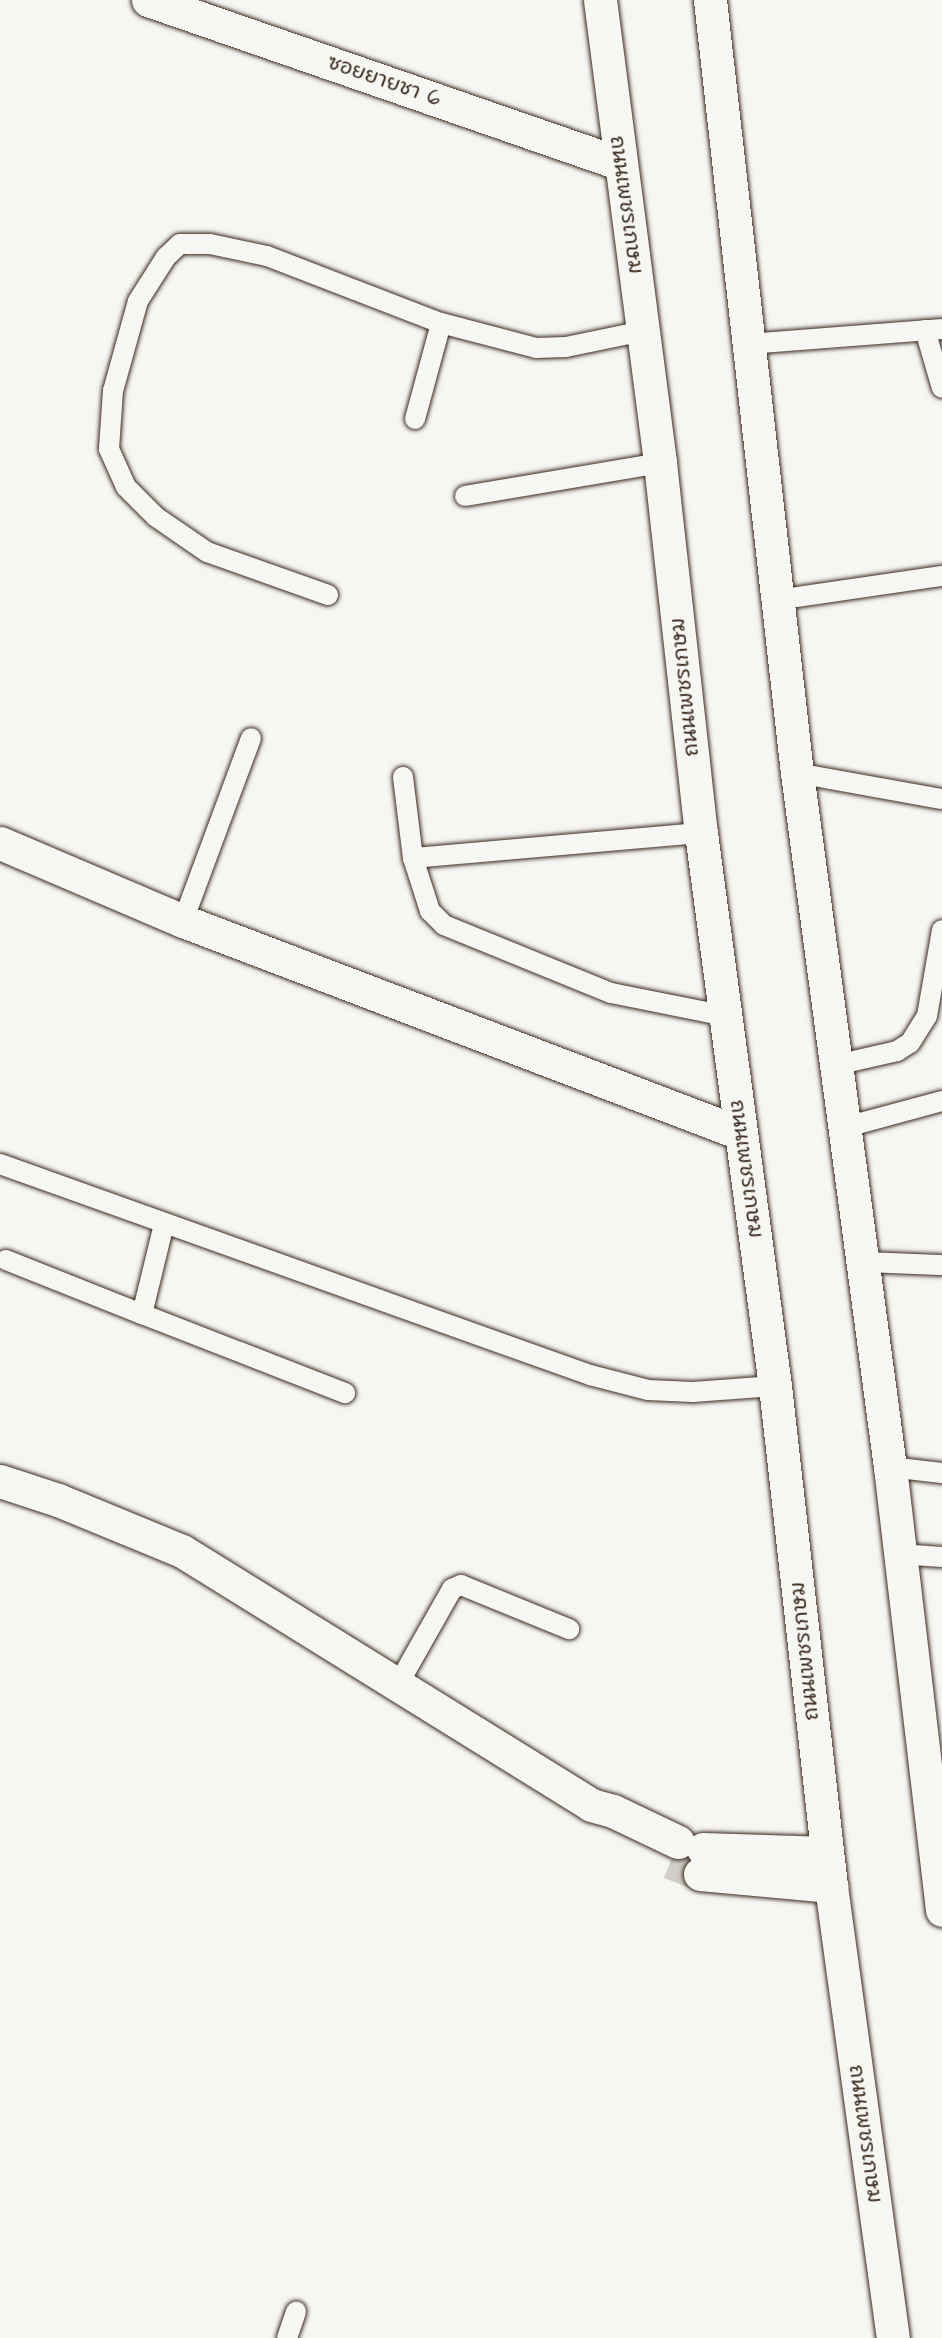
<!DOCTYPE html>
<meta charset="utf-8">
<style>
body{margin:0}
#map{position:relative;width:942px;height:2338px;overflow:hidden;background:#f6f6f2;font-family:"Architects Daughter","Playpen Sans Thai",sans-serif}
div>[style]{position:absolute}
.minor-tunnel>*{height:33px;margin-top:-16.5px;transform-origin:0;background:repeating-linear-gradient(90deg,#d1cdc8 0 33px,transparent 0 49px)}
.roads{filter:drop-shadow(0 0 2px #3b2a1e) drop-shadow(0 0 2px #3b2a1e)}
.service>*{height:20px;margin:-10px;padding:0 10px;transform-origin:10px;border-radius:10px;background:#f6f6f2}
.minor>*{height:33px;margin:-16.5px;padding:0 16.5px;transform-origin:16.5px;border-radius:16.5px;background:#f6f6f2}
.tertiary>*{height:33px;margin:-16.5px;padding:0 16.5px;transform-origin:16.5px;border-radius:16.5px;background:#f6f6f2}
.primary>*{height:33px;margin:-16.5px;padding:0 16.5px;transform-origin:16.5px;border-radius:16.5px;background:#f6f6f2}
span{translate:-50% -50%;white-space:nowrap;text-align:center;line-height:1.15;-webkit-text-stroke:6px #f6f6f2;paint-order:stroke}
.street-label{font-size:21px;color:#3b2a1e}
</style>
<div id="map">
<div class="minor-tunnel">
<i style="left:670px;top:1862px;width:32px;rotate:22deg"></i>
</div>
<div class="roads">
<div class="service">
<i style="left:925px;top:330px;width:60px;rotate:73.7deg"></i>
<i style="left:748px;top:344px;width:195px;rotate:-4.4deg"></i>
<i style="left:415px;top:419px;width:99px;rotate:-74.8deg"></i>
<i style="left:465px;top:496px;width:198px;rotate:-9.6deg"></i>
<i style="left:328px;top:595px;width:128px;rotate:-160.4deg"></i>
<i style="left:207px;top:552px;width:62px;rotate:-145.5deg"></i>
<i style="left:156px;top:517px;width:42px;rotate:-135deg"></i>
<i style="left:126px;top:487px;width:42px;rotate:-114.1deg"></i>
<i style="left:109px;top:449px;width:58px;rotate:-86.1deg"></i>
<i style="left:113px;top:391px;width:93px;rotate:-74.5deg"></i>
<i style="left:138px;top:301px;width:52px;rotate:-57.5deg"></i>
<i style="left:166px;top:257px;width:19px;rotate:-43deg"></i>
<i style="left:180px;top:244px;width:30px"></i>
<i style="left:210px;top:244px;width:58px;rotate:11.9deg"></i>
<i style="left:267px;top:256px;width:186px;rotate:21.1deg"></i>
<i style="left:441px;top:323px;width:98px;rotate:14.7deg"></i>
<i style="left:536px;top:348px;width:30px;rotate:-2deg"></i>
<i style="left:566px;top:347px;width:79px;rotate:-11.7deg"></i>
<i style="left:777px;top:600px;width:167px;rotate:-8.3deg"></i>
<i style="left:797px;top:773px;width:147px;rotate:10.2deg"></i>
<i style="left:403px;top:777px;width:82px;rotate:83deg"></i>
<i style="left:413px;top:858px;width:56px;rotate:72.2deg"></i>
<i style="left:430px;top:911px;width:20px;rotate:45deg"></i>
<i style="left:444px;top:925px;width:180px;rotate:22.2deg"></i>
<i style="left:611px;top:993px;width:117px;rotate:11.3deg"></i>
<i style="left:413px;top:858px;width:289px;rotate:-5deg"></i>
<i style="left:183px;top:921px;width:195px;rotate:-69.6deg"></i>
<i style="left:836px;top:1065px;width:63px;rotate:-12.9deg"></i>
<i style="left:897px;top:1051px;width:15px;rotate:-32deg"></i>
<i style="left:910px;top:1043px;width:32px;rotate:-58deg"></i>
<i style="left:927px;top:1016px;width:87px;rotate:-80.1deg"></i>
<i style="left:846px;top:1127px;width:99px;rotate:-15.2deg"></i>
<i style="left:0;top:1164px;width:627px;rotate:19.68deg"></i>
<i style="left:590px;top:1375px;width:60px;rotate:14.5deg"></i>
<i style="left:648px;top:1390px;width:45px;rotate:2.5deg"></i>
<i style="left:693px;top:1392px;width:82px;rotate:-4.2deg"></i>
<i style="left:164px;top:1224px;width:93px;rotate:103.7deg"></i>
<i style="left:142px;top:1314px;width:218px;rotate:21.3deg"></i>
<i style="left:6px;top:1260px;width:146px;rotate:21.7deg"></i>
<i style="left:863px;top:1262px;width:79px;rotate:2.2deg"></i>
<i style="left:890px;top:1467px;width:52px;rotate:6.6deg"></i>
<i style="left:899px;top:1554px;width:43px;rotate:4deg"></i>
<i style="left:396px;top:1688px;width:114px;rotate:-60.5deg"></i>
<i style="left:452px;top:1589px;width:10px;rotate:-24deg"></i>
<i style="left:461px;top:1585px;width:117px;rotate:22.2deg"></i>
<i style="left:287px;top:2338px;width:28px;rotate:-71deg"></i>
</div>
<div class="minor">
<i style="left:0;top:843px;width:199px;rotate:23.1deg"></i>
<i style="left:183px;top:921px;width:596px;rotate:20.84deg"></i>
<i style="left:0;top:1481px;width:61px;rotate:18.1deg"></i>
<i style="left:58px;top:1500px;width:134px;rotate:22.4deg"></i>
<i style="left:182px;top:1551px;width:481px;rotate:31.8deg"></i>
<i style="left:591px;top:1805px;width:23px;rotate:15deg"></i>
<i style="left:613px;top:1811px;width:72px;rotate:25.5deg"></i>
<i style="left:703px;top:1849px;width:124px;rotate:1.8deg"></i>
<i style="left:700px;top:1874px;width:132px;rotate:5.2deg"></i>
</div>
<div class="tertiary">
<i style="left:148px;top:0;width:499px;rotate:19.1deg"></i>
</div>
<div class="primary">
<i style="left:600px;top:0;width:467px;rotate:82.6deg"></i>
<i style="left:660px;top:463px;width:372px;rotate:83.7deg"></i>
<i style="left:701px;top:833px;width:558px;rotate:82.38deg"></i>
<i style="left:775px;top:1386px;width:503px;rotate:83.61deg"></i>
<i style="left:831px;top:1886px;width:456px;rotate:82.2deg"></i>
<i style="left:710px;top:0;width:778px;rotate:83.58deg"></i>
<i style="left:797px;top:773px;width:700px;rotate:82.37deg"></i>
<i style="left:890px;top:1467px;width:446px;rotate:83.3deg"></i>
</div>
</div>
<div class="street-label">
<span style="left:384px;top:81px;rotate:19deg">ซอยยายชา 6</span>
<span style="left:626px;top:205px;rotate:82deg">ถนนเพชรเกษม</span>
<span style="left:685px;top:687px;rotate:-96deg">ถนนเพชรเกษม</span>
<span style="left:746px;top:1169px;rotate:82deg">ถนนเพชรเกษม</span>
<span style="left:805px;top:1651px;rotate:-96deg">ถนนเพชรเกษม</span>
<span style="left:865px;top:2134px;rotate:82deg">ถนนเพชรเกษม</span>
</div>
</div>
